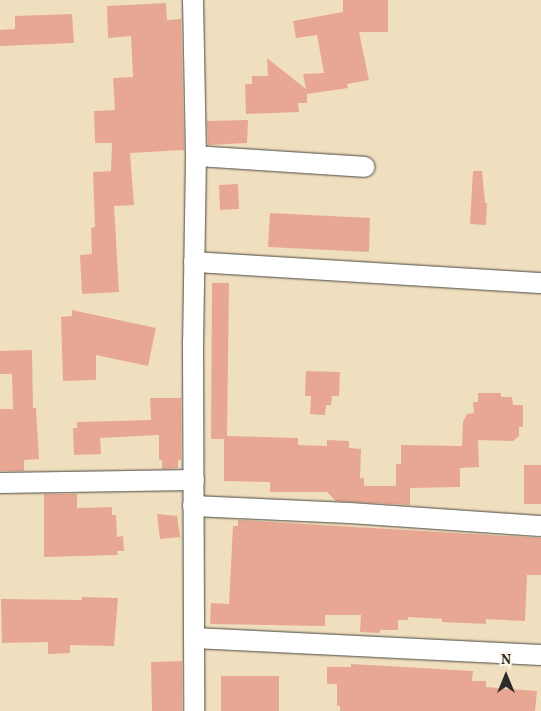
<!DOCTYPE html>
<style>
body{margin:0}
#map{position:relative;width:541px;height:711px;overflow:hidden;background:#f0dfbe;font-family:Vollkorn,serif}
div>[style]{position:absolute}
.building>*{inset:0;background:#e8a793}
.roads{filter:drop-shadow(0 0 1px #494641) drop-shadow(0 0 1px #494641)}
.minor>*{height:20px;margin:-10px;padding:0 10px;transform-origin:10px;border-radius:10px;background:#fff}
span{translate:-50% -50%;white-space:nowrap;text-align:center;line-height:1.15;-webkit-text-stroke:4px #fcf5e5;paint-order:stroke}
.north{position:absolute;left:481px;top:651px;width:50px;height:50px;-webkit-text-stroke:4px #fcf5e5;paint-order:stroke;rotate:0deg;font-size:14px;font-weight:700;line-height:20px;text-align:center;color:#2b2b2b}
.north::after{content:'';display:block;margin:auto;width:18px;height:22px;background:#2b2b2b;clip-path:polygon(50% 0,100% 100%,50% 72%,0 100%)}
</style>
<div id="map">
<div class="building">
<i style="clip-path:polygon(343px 0,388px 0,388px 32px,359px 32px,369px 80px,347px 84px,348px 88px,307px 94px,307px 103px,298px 103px,299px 112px,246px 114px,245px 84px,252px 84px,252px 76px,268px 76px,267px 58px,306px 89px,303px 74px,324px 73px,317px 35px,296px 38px,293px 21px,343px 12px)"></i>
<i style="clip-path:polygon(166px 3px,167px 20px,181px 19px,184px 150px,130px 153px,134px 205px,114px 206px,119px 292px,82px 294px,80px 255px,92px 254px,91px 228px,95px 227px,93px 172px,111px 171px,112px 143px,95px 143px,94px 111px,115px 110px,113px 78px,133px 77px,131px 36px,108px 38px,107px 6px)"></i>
<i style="clip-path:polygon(72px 14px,74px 43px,0 46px,0 30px,15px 29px,15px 16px)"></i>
<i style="clip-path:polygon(248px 120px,247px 143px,208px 145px,207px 121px)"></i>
<i style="clip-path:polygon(473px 171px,482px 171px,485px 203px,487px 203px,486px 225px,470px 224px)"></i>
<i style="clip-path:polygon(238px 184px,239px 209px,220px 210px,219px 185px)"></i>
<i style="clip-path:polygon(270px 213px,370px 218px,369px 252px,268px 247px)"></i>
<i style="clip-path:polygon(212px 283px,229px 283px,227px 436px,298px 438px,298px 445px,327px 446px,327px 440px,349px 441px,349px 448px,361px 449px,360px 478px,364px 478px,364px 486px,396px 486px,396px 464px,401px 464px,401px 445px,462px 446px,463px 422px,467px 414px,474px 413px,473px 402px,478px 402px,478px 393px,501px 393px,501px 397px,512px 397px,513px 405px,523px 405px,523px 427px,519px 427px,519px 436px,513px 441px,478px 440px,479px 467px,460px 468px,460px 487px,410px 488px,410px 505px,336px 501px,327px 492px,270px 492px,270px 482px,224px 481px,224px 439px,211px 439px)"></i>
<i style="clip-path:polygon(72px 310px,156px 328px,148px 366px,96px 355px,96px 380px,63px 381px,61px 317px,72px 316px)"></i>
<i style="clip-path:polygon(32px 350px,33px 408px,36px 408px,39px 459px,24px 460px,24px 471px,0 471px,0 409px,13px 409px,12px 374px,0 374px,0 351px)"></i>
<i style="clip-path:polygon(306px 371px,340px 372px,339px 396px,332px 396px,331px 405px,326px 405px,325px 415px,310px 414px,311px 396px,305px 396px)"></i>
<i style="clip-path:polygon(150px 398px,181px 398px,181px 460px,178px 460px,178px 468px,162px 469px,162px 460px,159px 460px,159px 435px,100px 438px,101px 454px,74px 455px,73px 428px,77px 428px,77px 422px,151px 420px)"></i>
<i style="clip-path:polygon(524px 465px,541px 465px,541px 504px,524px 504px)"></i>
<i style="clip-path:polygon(44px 494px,77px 494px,77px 508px,112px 507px,112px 515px,116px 515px,117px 537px,123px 536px,124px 551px,117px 551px,118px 555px,44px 557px)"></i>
<i style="clip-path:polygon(157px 514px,177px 516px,180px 537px,160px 539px)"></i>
<i style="clip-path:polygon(238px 520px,541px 538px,541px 575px,527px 575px,525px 621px,486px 619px,486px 624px,442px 622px,442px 619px,408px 617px,408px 620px,398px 620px,398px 630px,380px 630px,380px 633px,360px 632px,361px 615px,325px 615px,325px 626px,210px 624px,211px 603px,229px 604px,233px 526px,238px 526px)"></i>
<i style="clip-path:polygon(82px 597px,118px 598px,114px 646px,70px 645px,70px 653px,48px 654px,48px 642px,2px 643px,1px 599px,82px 600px)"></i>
<i style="clip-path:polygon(182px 661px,182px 711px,152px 711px,151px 662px)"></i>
<i style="clip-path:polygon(351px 664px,473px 671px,472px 681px,486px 681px,486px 687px,537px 691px,535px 711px,340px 711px,340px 706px,337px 706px,337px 684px,327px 684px,327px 667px,351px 667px)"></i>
<i style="clip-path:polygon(221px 676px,279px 676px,279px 711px,221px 711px)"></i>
</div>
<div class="roads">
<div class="minor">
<i style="left:193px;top:0;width:156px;rotate:88.9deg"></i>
<i style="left:196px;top:156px;width:185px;rotate:90.9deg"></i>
<i style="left:193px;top:341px;width:370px;rotate:89.8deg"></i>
<i style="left:196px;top:156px;width:169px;rotate:3.7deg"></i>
<i style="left:194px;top:262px;width:348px;rotate:3.5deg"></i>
<i style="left:0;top:483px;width:194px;rotate:-0.9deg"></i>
<i style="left:193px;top:506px;width:156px;rotate:2.6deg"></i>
<i style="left:349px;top:513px;width:192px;rotate:3.9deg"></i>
<i style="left:194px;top:638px;width:347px;rotate:2.8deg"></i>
</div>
</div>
<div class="north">N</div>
</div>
